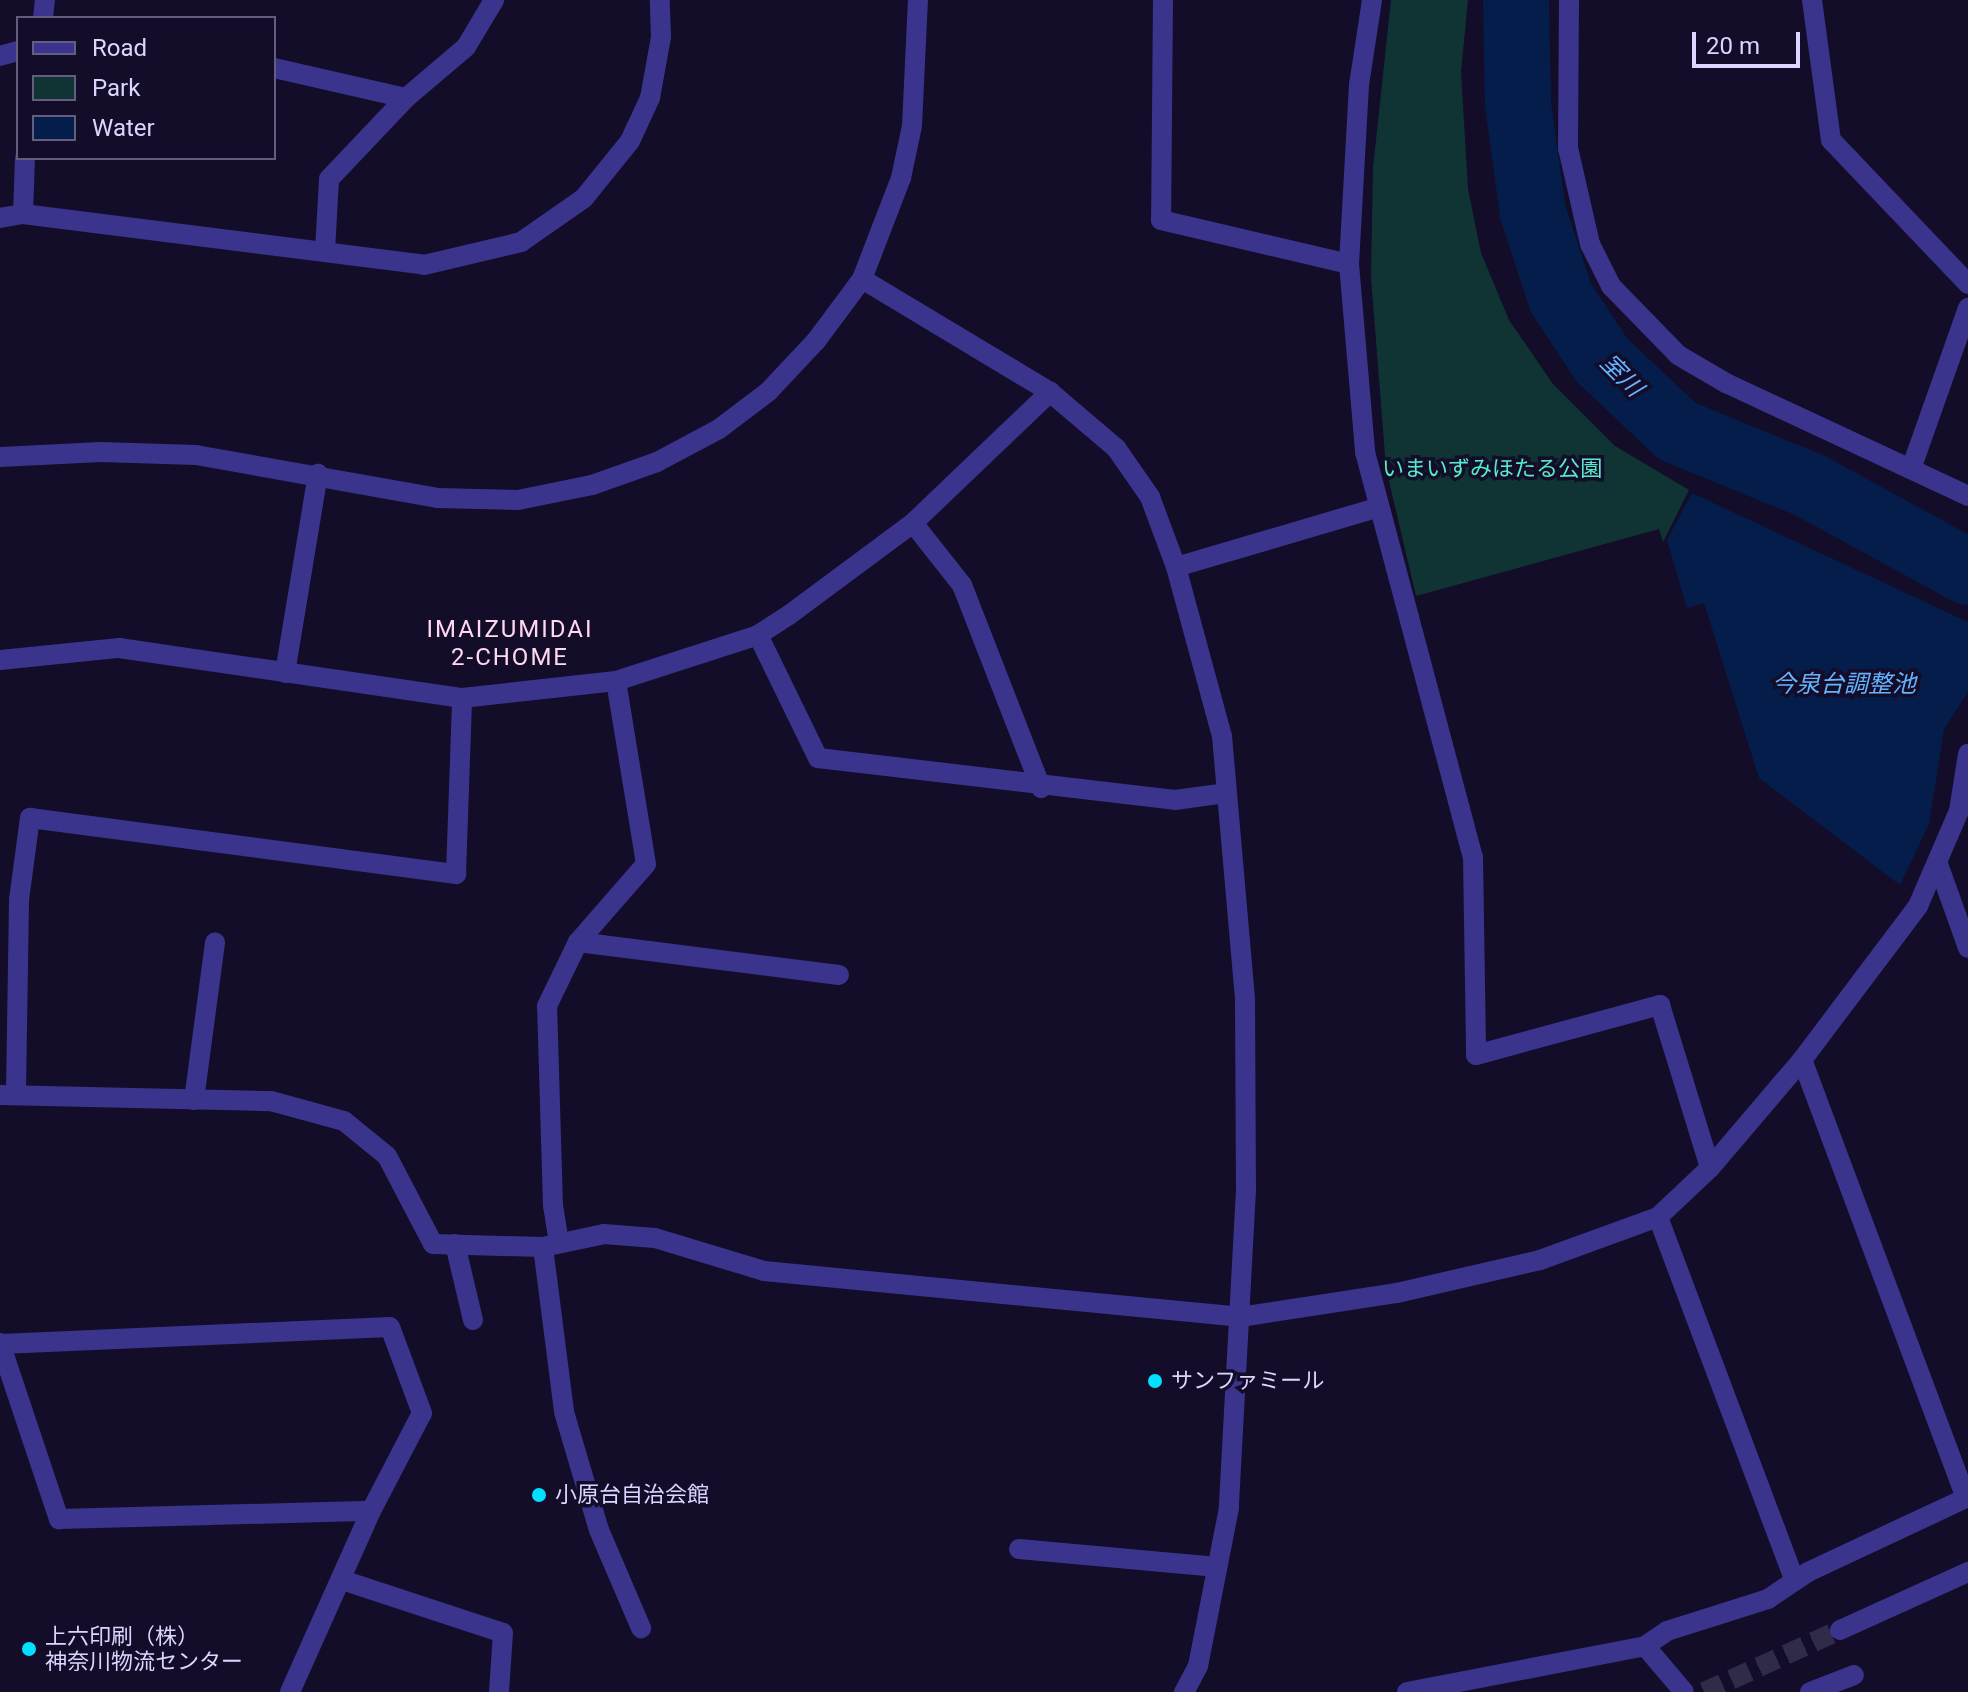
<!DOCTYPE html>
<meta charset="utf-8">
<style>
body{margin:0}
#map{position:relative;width:1968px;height:1692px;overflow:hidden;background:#130d2a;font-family:Roboto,"Noto Sans JP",sans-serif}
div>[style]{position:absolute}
.green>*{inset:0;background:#103434}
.water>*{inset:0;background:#051d4b}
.river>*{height:66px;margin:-33px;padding:0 33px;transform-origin:33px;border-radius:33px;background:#051d4b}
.tertiary-tunnel>*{height:20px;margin-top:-10px;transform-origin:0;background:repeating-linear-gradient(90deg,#312b4a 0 20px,transparent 0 30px)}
.service>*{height:20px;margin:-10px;padding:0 10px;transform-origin:10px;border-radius:10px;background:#3a348d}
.minor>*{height:20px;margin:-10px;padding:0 10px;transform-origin:10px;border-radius:10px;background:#3a348d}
.tertiary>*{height:20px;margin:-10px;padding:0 10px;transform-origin:10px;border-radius:10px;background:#3a348d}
.dots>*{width:22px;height:22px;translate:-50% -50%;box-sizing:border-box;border:4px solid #130d2a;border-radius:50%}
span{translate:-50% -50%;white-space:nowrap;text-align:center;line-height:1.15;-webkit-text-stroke:7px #130d2a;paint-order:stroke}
.park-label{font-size:22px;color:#56ebca}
.poi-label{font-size:22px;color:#dcd6ff}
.left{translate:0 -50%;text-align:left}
.water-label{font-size:24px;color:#64b3ff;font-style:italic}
.neighbourhood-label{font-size:24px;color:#ffd8f0;letter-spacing:2px}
.legend{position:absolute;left:16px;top:16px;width:260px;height:144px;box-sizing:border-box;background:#130d2a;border:2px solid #635d7f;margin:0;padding:10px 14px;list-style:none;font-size:24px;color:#dcd6ff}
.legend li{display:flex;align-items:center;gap:16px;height:40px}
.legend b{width:40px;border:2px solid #635d7f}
.scale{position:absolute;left:1692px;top:32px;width:108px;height:36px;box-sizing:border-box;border:4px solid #dcd6ff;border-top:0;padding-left:10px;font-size:24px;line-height:28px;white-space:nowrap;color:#dcd6ff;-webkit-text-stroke:6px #130d2a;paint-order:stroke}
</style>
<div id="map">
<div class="green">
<i style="clip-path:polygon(1391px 0,1468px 0,1461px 72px,1468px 189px,1481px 253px,1509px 320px,1553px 384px,1615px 446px,1689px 490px,1663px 542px,1659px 529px,1416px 596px,1386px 468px,1371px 277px,1373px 168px)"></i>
</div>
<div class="water">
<i style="clip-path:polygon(1692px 493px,1968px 622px,1968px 692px,1944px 729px,1929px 824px,1900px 885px,1759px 778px,1704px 603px,1687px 608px,1667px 540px)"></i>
</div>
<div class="river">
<i style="left:1516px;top:0;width:104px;rotate:88.9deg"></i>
<i style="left:1518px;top:104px;width:110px;rotate:82.2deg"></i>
<i style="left:1533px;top:213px;width:89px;rotate:71.8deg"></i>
<i style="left:1561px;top:298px;width:74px;rotate:56.5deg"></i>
<i style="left:1602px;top:360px;width:103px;rotate:43.4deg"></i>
<i style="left:1677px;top:431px;width:145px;rotate:22.3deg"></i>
<i style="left:1811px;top:486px;width:179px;rotate:28.7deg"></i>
</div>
<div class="tertiary-tunnel">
<i style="left:1704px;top:1692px;width:149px;rotate:-24.5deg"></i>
</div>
<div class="service">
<i style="left:578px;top:942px;width:263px;rotate:7.2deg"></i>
<i style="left:194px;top:1100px;width:159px;rotate:-82.4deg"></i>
<i style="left:0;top:1343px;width:186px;rotate:71.5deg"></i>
<i style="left:59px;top:1519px;width:312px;rotate:-1.5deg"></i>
<i style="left:1px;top:1344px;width:389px;rotate:-2.5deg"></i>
<i style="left:390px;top:1327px;width:92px;rotate:69.6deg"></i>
</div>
<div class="minor">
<i style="left:1163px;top:0;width:220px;rotate:90.5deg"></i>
<i style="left:1161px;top:220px;width:193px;rotate:13.2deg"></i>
<i style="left:1372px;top:0;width:86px;rotate:98.7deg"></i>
<i style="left:1359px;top:85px;width:179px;rotate:93.2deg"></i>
<i style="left:1349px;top:264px;width:189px;rotate:85.1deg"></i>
<i style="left:1365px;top:452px;width:419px;rotate:75.1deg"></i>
<i style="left:1473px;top:857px;width:198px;rotate:89.1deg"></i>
<i style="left:1476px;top:1055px;width:191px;rotate:-15.2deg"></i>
<i style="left:1660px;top:1005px;width:170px;rotate:72.9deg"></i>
<i style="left:1569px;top:0;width:148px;rotate:90.4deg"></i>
<i style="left:1568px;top:148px;width:98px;rotate:77.1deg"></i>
<i style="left:1590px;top:244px;width:47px;rotate:63.4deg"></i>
<i style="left:1611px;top:286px;width:96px;rotate:45.8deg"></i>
<i style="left:1678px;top:355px;width:56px;rotate:30.3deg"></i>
<i style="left:1726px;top:383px;width:267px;rotate:25deg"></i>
<i style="left:1812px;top:0;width:141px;rotate:82.3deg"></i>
<i style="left:1831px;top:140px;width:199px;rotate:46.4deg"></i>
<i style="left:43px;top:18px;width:18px;rotate:-84deg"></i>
<i style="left:0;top:56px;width:19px;rotate:-16deg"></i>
<i style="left:274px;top:68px;width:135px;rotate:12.8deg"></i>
<i style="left:23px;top:214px;width:56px;rotate:-88deg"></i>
<i style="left:0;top:218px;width:23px;rotate:-10deg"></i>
<i style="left:23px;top:214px;width:404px;rotate:7.2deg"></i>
<i style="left:424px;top:265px;width:100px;rotate:-13.3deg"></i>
<i style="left:521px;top:242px;width:77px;rotate:-34.9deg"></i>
<i style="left:584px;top:198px;width:73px;rotate:-51.1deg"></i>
<i style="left:630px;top:141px;width:47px;rotate:-65.1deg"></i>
<i style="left:650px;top:98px;width:62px;rotate:-79.8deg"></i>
<i style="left:661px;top:37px;width:37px;rotate:-92deg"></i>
<i style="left:325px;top:251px;width:72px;rotate:-86.8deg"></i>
<i style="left:329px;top:179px;width:112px;rotate:-46.5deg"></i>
<i style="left:406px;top:98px;width:79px;rotate:-40.4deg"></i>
<i style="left:466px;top:47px;width:55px;rotate:-59.2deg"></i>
<i style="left:862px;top:279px;width:219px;rotate:31deg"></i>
<i style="left:1050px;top:392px;width:87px;rotate:40.3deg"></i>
<i style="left:1116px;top:448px;width:60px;rotate:55.2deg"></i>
<i style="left:1150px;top:497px;width:75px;rotate:69.6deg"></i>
<i style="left:1176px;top:567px;width:175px;rotate:74.8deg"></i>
<i style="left:1222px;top:736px;width:266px;rotate:85deg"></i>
<i style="left:1245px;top:1001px;width:189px;rotate:89.7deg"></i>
<i style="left:1246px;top:1190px;width:318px;rotate:93.1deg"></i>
<i style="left:1229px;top:1508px;width:161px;rotate:101.1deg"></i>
<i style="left:1198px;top:1666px;width:30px;rotate:118deg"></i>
<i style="left:1911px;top:469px;width:171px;rotate:-70.5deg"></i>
<i style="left:913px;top:523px;width:79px;rotate:51.7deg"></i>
<i style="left:962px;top:585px;width:218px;rotate:68.7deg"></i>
<i style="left:1176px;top:567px;width:209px;rotate:-16.4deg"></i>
<i style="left:758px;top:635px;width:137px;rotate:64deg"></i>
<i style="left:818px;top:758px;width:359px;rotate:6.7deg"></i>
<i style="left:1175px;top:800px;width:51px;rotate:-7.8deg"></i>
<i style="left:0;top:660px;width:120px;rotate:-5.8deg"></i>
<i style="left:119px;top:648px;width:347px;rotate:8.3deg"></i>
<i style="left:462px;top:698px;width:155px;rotate:-6.3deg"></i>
<i style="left:616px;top:681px;width:149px;rotate:-17.9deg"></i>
<i style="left:758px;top:635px;width:37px;rotate:-33deg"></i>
<i style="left:789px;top:615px;width:154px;rotate:-36.6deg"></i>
<i style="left:913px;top:523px;width:190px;rotate:-43.7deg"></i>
<i style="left:285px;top:673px;width:202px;rotate:-80.6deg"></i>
<i style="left:1938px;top:864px;width:89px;rotate:70.3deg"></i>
<i style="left:16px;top:1092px;width:192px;rotate:-89.1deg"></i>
<i style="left:19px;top:900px;width:83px;rotate:-82.4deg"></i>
<i style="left:30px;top:818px;width:430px;rotate:7.5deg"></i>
<i style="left:456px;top:874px;width:176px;rotate:-88deg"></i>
<i style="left:0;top:1095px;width:271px;rotate:1.3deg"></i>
<i style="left:271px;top:1101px;width:76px;rotate:15.3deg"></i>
<i style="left:344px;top:1121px;width:55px;rotate:39.1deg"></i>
<i style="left:387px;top:1156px;width:99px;rotate:62.4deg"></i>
<i style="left:433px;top:1244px;width:110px;rotate:1.6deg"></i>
<i style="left:543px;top:1247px;width:62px;rotate:-12deg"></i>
<i style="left:604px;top:1234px;width:51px;rotate:4.5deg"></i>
<i style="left:655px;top:1238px;width:114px;rotate:16.8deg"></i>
<i style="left:764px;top:1271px;width:478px;rotate:5.5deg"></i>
<i style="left:1240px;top:1317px;width:159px;rotate:-8.7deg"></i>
<i style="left:1397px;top:1293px;width:147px;rotate:-13deg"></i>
<i style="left:1540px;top:1260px;width:126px;rotate:-20deg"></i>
<i style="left:1658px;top:1217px;width:71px;rotate:-43.3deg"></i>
<i style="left:1710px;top:1168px;width:142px;rotate:-49.6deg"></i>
<i style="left:1802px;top:1060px;width:193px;rotate:-53deg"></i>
<i style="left:1918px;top:906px;width:103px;rotate:-66.7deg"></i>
<i style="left:1959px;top:811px;width:58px;rotate:-81deg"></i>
<i style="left:1658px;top:1217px;width:387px;rotate:69.4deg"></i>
<i style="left:559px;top:1243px;width:37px;rotate:-99deg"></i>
<i style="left:553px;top:1206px;width:200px;rotate:-91.7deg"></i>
<i style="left:547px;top:1006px;width:71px;rotate:-64.2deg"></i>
<i style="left:578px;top:942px;width:103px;rotate:-48.9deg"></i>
<i style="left:646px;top:864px;width:185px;rotate:-99.3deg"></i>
<i style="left:455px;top:1244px;width:78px;rotate:76.7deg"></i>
<i style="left:543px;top:1247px;width:166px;rotate:82.7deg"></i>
<i style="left:564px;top:1412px;width:123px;rotate:73.5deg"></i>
<i style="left:599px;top:1530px;width:107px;rotate:66.8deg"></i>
<i style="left:1019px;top:1549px;width:199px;rotate:5.2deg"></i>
<i style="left:342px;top:1580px;width:169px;rotate:18.2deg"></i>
<i style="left:503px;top:1633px;width:59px;rotate:93.9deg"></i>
<i style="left:1645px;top:1646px;width:60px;rotate:49.7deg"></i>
<i style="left:290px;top:1692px;width:198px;rotate:-65.9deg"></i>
<i style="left:371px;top:1511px;width:110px;rotate:-62.5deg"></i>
<i style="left:1407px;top:1692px;width:242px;rotate:-10.9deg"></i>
<i style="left:1645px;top:1646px;width:27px;rotate:-34deg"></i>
<i style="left:1667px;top:1631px;width:106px;rotate:-17.6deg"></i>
<i style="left:1768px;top:1599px;width:48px;rotate:-34deg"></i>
<i style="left:1808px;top:1572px;width:174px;rotate:-25.1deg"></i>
<i style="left:1966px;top:1498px;width:468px;rotate:-110.5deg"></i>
<i style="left:1810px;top:1692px;width:47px;rotate:-21.1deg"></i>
</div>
<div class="tertiary">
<i style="left:0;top:457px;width:101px;rotate:-2.8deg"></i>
<i style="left:101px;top:452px;width:95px;rotate:1.8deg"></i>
<i style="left:196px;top:455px;width:245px;rotate:10.1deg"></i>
<i style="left:437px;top:498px;width:81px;rotate:1.4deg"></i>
<i style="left:518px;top:500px;width:76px;rotate:-11.5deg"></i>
<i style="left:592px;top:485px;width:69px;rotate:-19.5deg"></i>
<i style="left:657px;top:462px;width:70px;rotate:-28deg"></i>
<i style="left:719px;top:429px;width:63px;rotate:-37.2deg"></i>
<i style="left:769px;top:391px;width:69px;rotate:-46.8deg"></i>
<i style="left:816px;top:341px;width:77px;rotate:-53.4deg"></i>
<i style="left:862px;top:279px;width:108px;rotate:-68.9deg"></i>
<i style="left:901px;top:178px;width:53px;rotate:-78.1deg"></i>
<i style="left:912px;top:126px;width:126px;rotate:-87.3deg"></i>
<i style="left:1840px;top:1630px;width:141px;rotate:-24.4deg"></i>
</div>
<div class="dots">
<i style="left:1155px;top:1381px;background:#02dfff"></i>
<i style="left:539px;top:1495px;background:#02dfff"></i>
<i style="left:29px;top:1649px;background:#02dfff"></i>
</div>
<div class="park-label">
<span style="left:1492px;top:469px">いまいずみほたる公園</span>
</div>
<div class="poi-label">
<span class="left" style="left:1171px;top:1381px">サンファミール</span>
<span class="left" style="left:555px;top:1495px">小原台自治会館</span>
<span class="left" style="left:45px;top:1649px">上六印刷（株）<br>神奈川物流センター</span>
</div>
<div class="water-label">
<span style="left:1621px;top:376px;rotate:45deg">室川</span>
<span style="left:1844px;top:685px">今泉台調整池</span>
</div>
<div class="neighbourhood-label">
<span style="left:510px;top:644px">IMAIZUMIDAI<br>2-CHOME</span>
</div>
<ul class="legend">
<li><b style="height:10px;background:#3a348d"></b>Road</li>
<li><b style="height:22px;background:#103434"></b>Park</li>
<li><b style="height:22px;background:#051d4b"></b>Water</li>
</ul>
<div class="scale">20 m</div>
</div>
